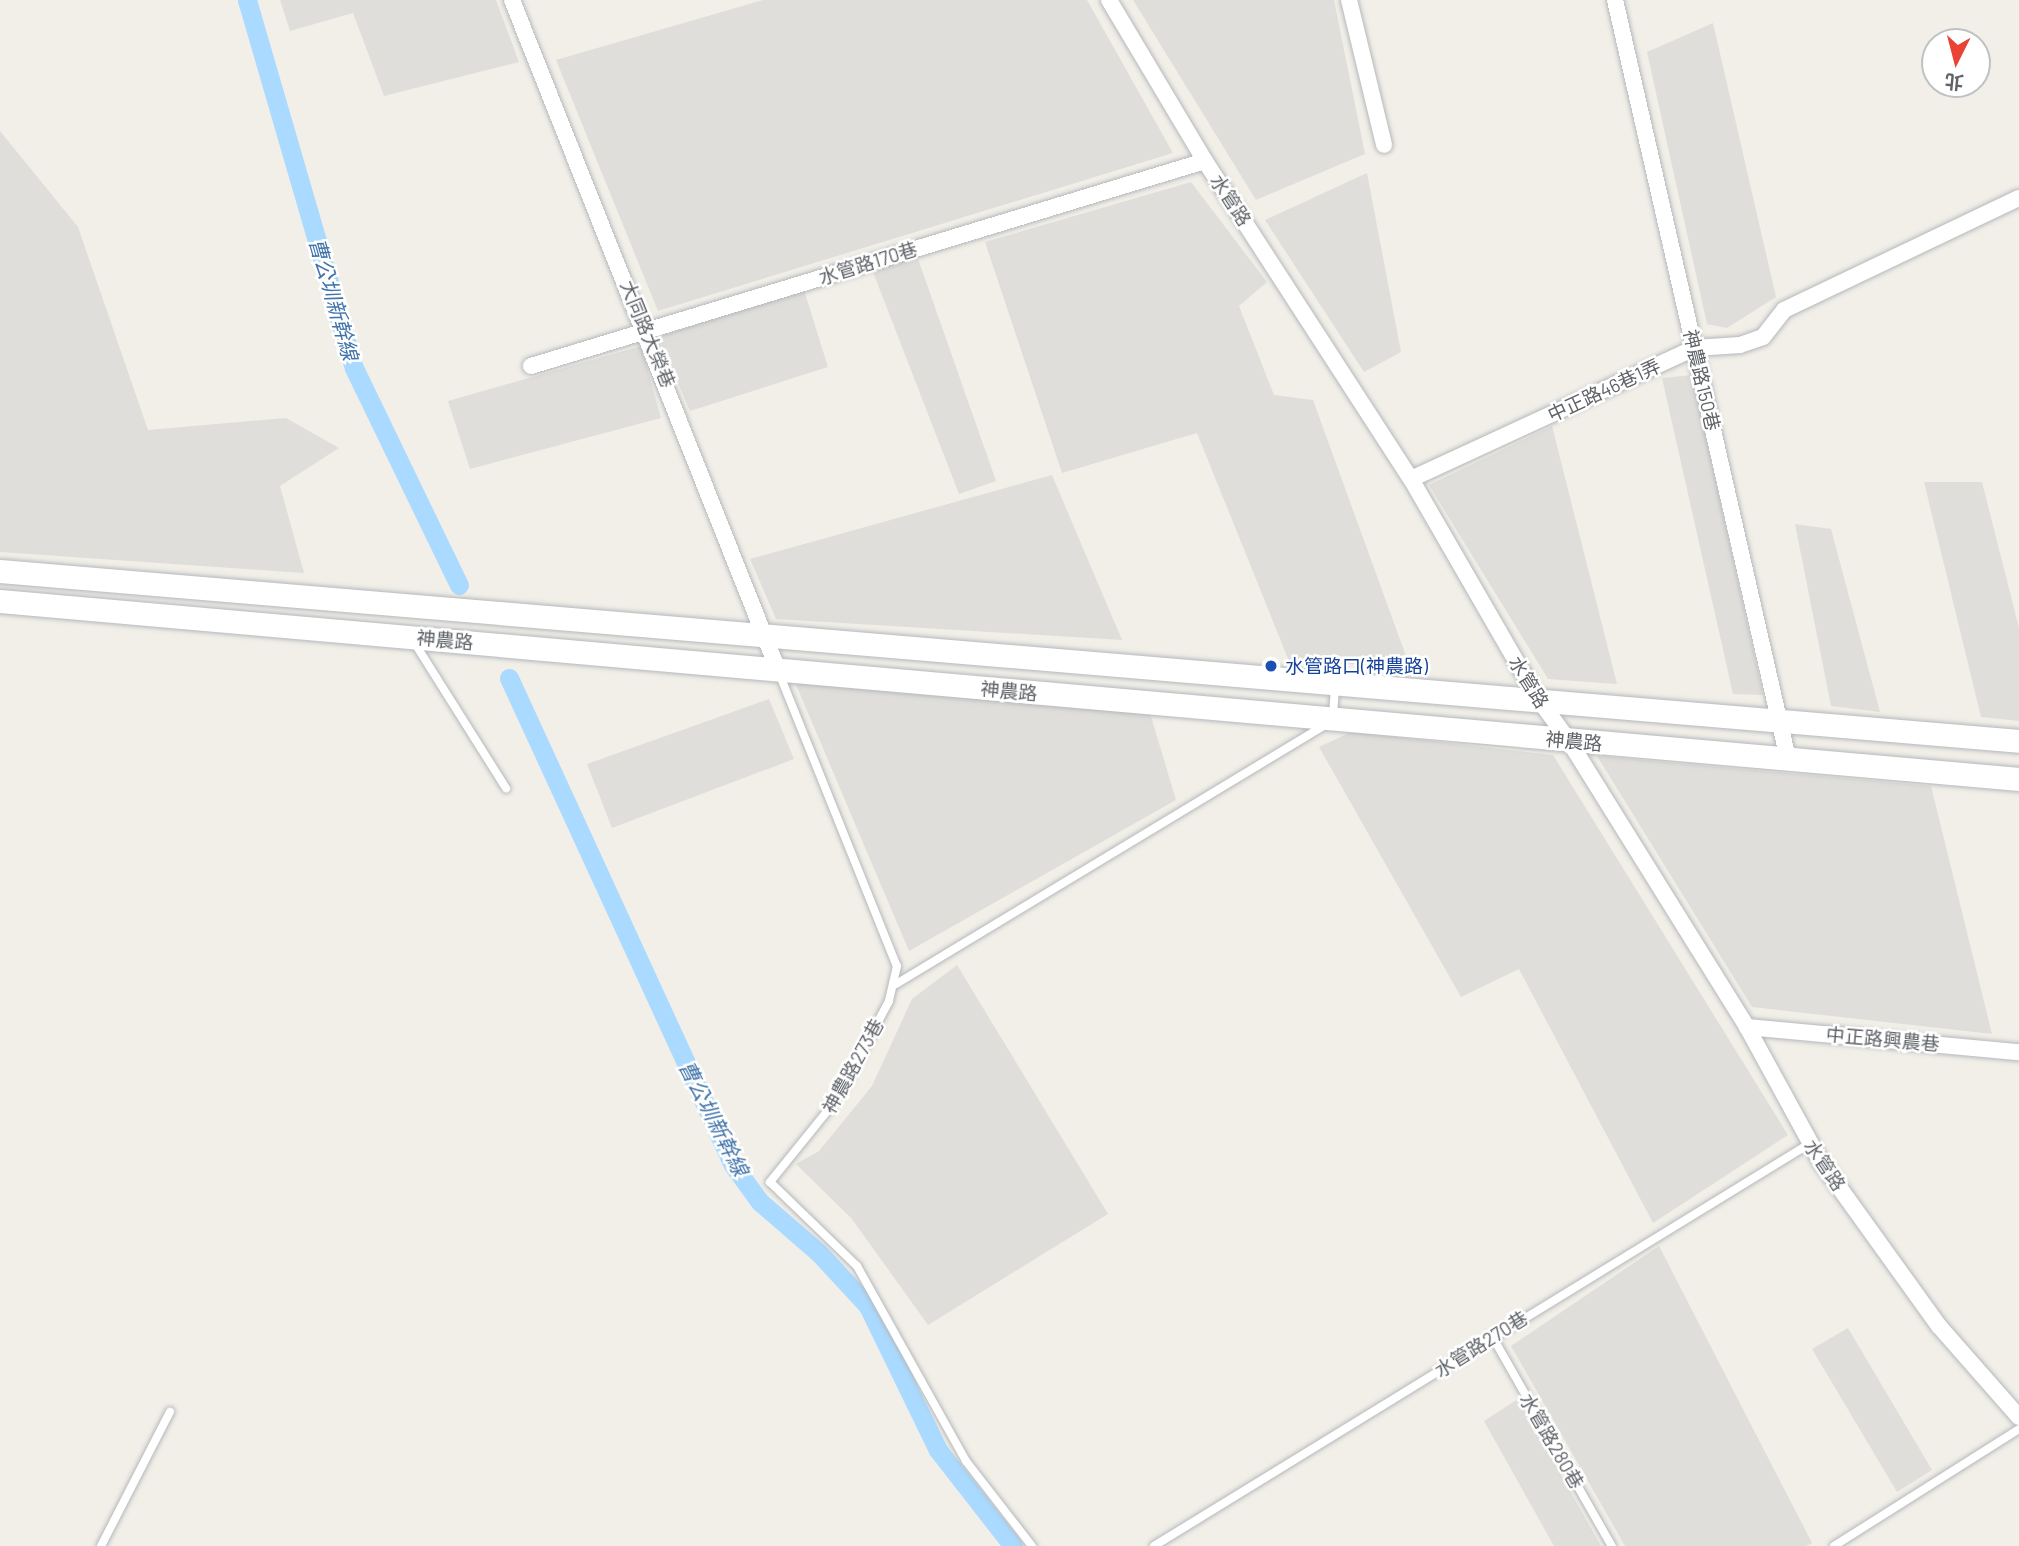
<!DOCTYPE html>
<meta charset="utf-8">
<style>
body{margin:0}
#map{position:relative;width:2019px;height:1546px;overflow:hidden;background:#f1efe8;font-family:Barlow,"Noto Sans TC",sans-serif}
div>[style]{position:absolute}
.industrial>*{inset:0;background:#e0deda}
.canal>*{height:19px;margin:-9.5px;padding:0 9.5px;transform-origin:9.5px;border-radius:9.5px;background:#aadaff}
.roads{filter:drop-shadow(0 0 2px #b5b8bc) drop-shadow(0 0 2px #b5b8bc)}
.lane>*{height:8px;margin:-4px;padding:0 4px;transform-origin:4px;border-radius:4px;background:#fff}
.street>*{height:16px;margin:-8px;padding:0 8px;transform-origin:8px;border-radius:8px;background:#fff}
.secondary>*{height:23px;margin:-11.5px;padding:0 11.5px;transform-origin:11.5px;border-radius:11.5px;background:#fff}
.dots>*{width:19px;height:19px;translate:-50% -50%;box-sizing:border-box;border:4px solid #fff;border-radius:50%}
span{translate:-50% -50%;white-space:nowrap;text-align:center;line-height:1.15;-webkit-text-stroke:5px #fff;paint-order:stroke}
.street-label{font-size:19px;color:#5f6368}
.transit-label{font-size:19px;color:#164399}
.left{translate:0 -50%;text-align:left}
.water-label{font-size:21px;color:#4174aa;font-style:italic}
.north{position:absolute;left:1921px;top:28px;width:70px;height:70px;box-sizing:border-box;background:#fff;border:2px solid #bfc1c3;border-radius:50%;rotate:186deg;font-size:19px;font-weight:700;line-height:28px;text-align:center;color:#5f6368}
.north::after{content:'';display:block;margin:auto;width:24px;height:32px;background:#ea4335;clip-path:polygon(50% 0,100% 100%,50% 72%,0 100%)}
</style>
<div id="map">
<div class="industrial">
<i style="clip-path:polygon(280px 0,496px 0,519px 62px,384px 96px,353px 13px,290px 31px)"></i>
<i style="clip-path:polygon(763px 0,1087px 0,1173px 153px,658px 311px,556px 60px)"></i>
<i style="clip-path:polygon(1133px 0,1334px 0,1365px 154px,1256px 200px)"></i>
<i style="clip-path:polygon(1713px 23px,1776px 297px,1727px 328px,1707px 324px,1647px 52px)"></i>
<i style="clip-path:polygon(0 131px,78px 227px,148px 430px,286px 418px,339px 448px,280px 486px,304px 573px,0 552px)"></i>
<i style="clip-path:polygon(1367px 173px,1401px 352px,1364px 372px,1265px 220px)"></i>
<i style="clip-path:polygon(1191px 182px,1267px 282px,1239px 306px,1274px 395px,1313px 400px,1410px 667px,1289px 661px,1197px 433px,1062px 473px,985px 242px)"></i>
<i style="clip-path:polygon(917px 256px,996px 481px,959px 494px,873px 272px)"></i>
<i style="clip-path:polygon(804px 290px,828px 367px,690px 411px,658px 337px)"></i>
<i style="clip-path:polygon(641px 346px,661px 418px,470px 469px,448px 401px)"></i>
<i style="clip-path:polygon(1692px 375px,1763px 695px,1733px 694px,1662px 378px)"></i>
<i style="clip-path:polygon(1552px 426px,1617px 684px,1548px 679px,1429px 485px)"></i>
<i style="clip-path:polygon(1052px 475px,1122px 640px,776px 619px,750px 559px)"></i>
<i style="clip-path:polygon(1924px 482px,1982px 482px,2019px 628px,2019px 721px,1981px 717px)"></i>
<i style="clip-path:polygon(1795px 524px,1831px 529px,1880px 712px,1831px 706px)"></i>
<i style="clip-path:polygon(794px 680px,1150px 713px,1176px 800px,909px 951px)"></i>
<i style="clip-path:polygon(769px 699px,794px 759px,612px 828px,587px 764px)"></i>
<i style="clip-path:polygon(1351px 732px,1553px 755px,1788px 1135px,1653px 1223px,1519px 969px,1461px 997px,1319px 747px)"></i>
<i style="clip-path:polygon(1597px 756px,1931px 786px,1992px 1034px,1752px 1007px)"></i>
<i style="clip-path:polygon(957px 965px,1108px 1214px,928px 1325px,852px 1219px,796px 1164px,819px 1151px,872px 1086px,912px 999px)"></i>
<i style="clip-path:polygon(1659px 1246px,1812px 1543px,1806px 1546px,1625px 1546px,1511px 1346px)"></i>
<i style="clip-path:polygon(1848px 1328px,1932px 1470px,1897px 1492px,1812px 1349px)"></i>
<i style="clip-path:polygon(1518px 1399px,1601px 1546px,1554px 1546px,1484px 1421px)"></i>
</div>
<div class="canal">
<i style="left:247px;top:0;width:383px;rotate:73.8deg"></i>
<i style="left:354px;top:368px;width:241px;rotate:64.2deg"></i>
<i style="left:509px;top:678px;width:536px;rotate:65.3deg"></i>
<i style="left:733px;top:1165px;width:46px;rotate:53.9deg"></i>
<i style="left:760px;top:1202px;width:78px;rotate:40.8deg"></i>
<i style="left:819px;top:1253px;width:72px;rotate:47.2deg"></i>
<i style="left:868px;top:1306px;width:160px;rotate:64.1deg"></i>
<i style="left:938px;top:1450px;width:122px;rotate:52deg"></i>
</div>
<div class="roads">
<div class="lane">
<i style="left:414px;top:642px;width:173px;rotate:57.8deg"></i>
<i style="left:779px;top:673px;width:316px;rotate:68.1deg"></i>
<i style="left:897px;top:966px;width:36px;rotate:103deg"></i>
<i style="left:889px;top:1001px;width:111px;rotate:118deg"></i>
<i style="left:837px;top:1099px;width:107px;rotate:128.9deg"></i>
<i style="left:770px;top:1182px;width:121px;rotate:44deg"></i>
<i style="left:857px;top:1266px;width:223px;rotate:60.8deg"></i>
<i style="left:966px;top:1461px;width:108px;rotate:52.2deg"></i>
<i style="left:1333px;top:716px;width:29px;rotate:-86deg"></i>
<i style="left:896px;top:984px;width:501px;rotate:-31.12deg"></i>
<i style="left:1492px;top:1336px;width:242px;rotate:60.3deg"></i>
<i style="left:101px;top:1546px;width:151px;rotate:-62.8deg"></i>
<i style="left:1154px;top:1546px;width:769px;rotate:-31.54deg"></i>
<i style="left:1834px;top:1546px;width:219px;rotate:-32.3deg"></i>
</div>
<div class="street">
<i style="left:512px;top:0;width:721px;rotate:68.35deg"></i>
<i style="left:1109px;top:0;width:187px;rotate:59.2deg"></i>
<i style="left:1205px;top:161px;width:379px;rotate:57.1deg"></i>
<i style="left:1411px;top:479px;width:252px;rotate:60deg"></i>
<i style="left:1537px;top:697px;width:54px;rotate:54deg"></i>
<i style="left:1569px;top:741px;width:337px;rotate:58.1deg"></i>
<i style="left:1747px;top:1027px;width:154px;rotate:61.3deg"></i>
<i style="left:1821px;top:1162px;width:202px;rotate:54.3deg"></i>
<i style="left:1939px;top:1326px;width:121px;rotate:48.7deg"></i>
<i style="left:1349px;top:0;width:149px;rotate:76.4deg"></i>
<i style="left:1615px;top:0;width:778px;rotate:77.16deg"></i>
<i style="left:531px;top:366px;width:704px;rotate:-16.92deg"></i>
<i style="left:1411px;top:479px;width:313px;rotate:-24.8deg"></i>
<i style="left:1695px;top:348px;width:45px;rotate:-3.8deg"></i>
<i style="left:1740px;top:345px;width:24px;rotate:-19deg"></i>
<i style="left:1763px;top:337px;width:34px;rotate:-52deg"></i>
<i style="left:1784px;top:310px;width:260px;rotate:-25.5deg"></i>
<i style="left:1747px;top:1027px;width:273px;rotate:5.3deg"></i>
</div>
<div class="secondary">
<i style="left:0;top:571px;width:2026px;rotate:4.81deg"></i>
<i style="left:0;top:601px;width:2027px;rotate:5.04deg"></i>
</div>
</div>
<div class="dots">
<i style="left:1271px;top:666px;background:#1a4fb4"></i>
</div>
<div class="street-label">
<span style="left:1231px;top:200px;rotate:57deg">水管路</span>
<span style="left:868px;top:263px;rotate:-17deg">水管路170巷</span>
<span style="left:648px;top:334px;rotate:68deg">大同路大榮巷</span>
<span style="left:1702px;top:380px;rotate:77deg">神農路150巷</span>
<span style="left:1604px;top:390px;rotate:-25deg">中正路46巷1弄</span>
<span style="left:445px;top:640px;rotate:5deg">神農路</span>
<span style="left:1529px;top:682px;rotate:58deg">水管路</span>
<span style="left:1009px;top:691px;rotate:5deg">神農路</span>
<span style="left:1574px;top:741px;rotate:5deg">神農路</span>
<span style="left:1883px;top:1039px;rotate:5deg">中正路興農巷</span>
<span style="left:853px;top:1066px;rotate:-61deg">神農路273巷</span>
<span style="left:1825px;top:1165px;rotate:56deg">水管路</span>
<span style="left:1481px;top:1344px;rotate:-32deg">水管路270巷</span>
<span style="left:1552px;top:1441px;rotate:60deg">水管路280巷</span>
</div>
<div class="transit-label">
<span class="left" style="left:1285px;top:666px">水管路口(神農路)</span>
</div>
<div class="water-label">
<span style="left:334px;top:299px;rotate:74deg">曹公圳新幹線</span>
<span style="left:714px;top:1118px;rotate:63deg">曹公圳新幹線</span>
</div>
<div class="north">北</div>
</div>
